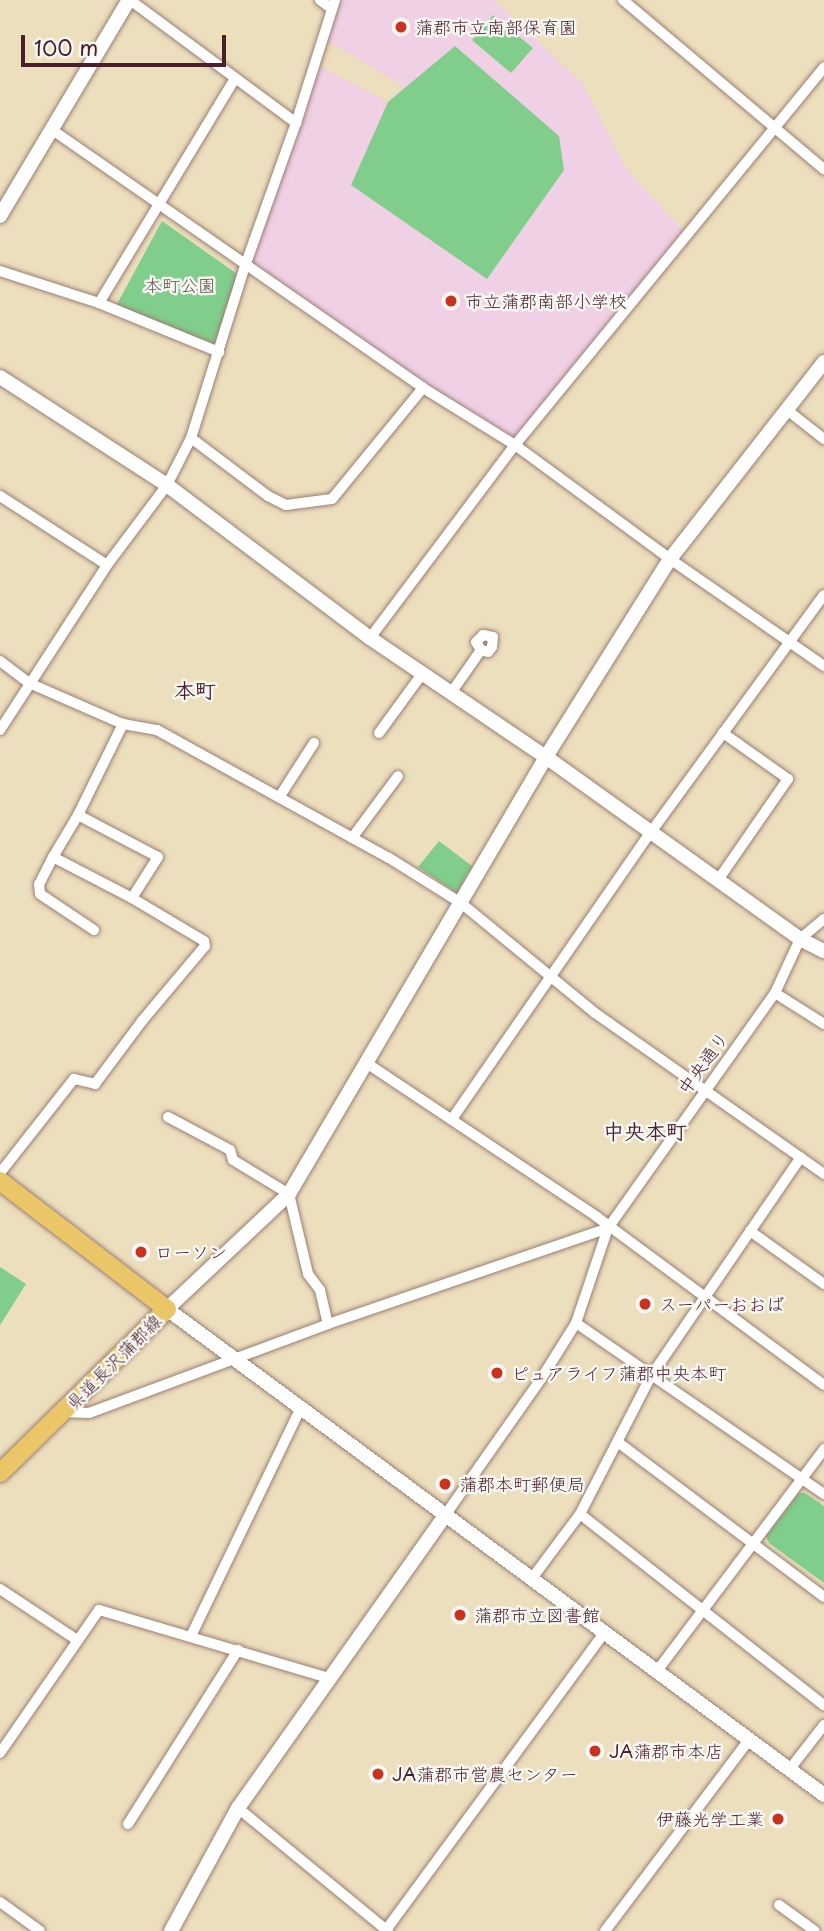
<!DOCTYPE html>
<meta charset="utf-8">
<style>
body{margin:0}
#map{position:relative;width:824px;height:1931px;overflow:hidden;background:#ecdfbd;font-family:"Playpen Sans","Klee One",sans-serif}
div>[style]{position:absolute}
.built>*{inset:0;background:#f0d0e5}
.green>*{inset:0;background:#81ce8c}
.roads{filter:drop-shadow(0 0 2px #9b7f74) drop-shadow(0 0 2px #9b7f74)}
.minor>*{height:10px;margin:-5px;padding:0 5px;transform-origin:5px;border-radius:5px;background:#fff}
.tertiary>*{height:14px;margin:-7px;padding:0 7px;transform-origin:7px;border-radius:7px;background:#fff}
.primary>*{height:18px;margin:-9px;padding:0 9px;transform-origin:9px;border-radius:9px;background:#eac669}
.dots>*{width:19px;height:19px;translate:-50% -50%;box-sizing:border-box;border:4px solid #f6f6f2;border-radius:50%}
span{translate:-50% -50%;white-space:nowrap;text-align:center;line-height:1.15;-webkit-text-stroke:5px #f6f6f2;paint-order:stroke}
.poi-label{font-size:18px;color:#4a1f2b}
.left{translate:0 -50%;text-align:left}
.right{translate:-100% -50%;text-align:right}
.park-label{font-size:18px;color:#5a5448}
.street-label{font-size:18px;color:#4a1f2b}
.quarter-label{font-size:21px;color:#4a1f2b;font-weight:700}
.scale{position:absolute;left:21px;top:35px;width:205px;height:32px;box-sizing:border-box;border:4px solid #4a1f2b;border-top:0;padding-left:9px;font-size:21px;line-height:24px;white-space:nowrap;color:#4a1f2b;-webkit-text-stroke:5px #f6f6f2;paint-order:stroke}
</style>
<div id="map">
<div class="built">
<i style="clip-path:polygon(335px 0,494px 0,583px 84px,626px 169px,688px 236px,515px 445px,245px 266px,315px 64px,388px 102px,403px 86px,323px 38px)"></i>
</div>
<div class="green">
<i style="clip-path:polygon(493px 15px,533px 48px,511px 73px,472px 40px)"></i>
<i style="clip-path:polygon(455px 46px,559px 136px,564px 170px,487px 279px,351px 185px,388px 102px)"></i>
<i style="clip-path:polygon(162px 221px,240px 276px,219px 346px,116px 306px)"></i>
<i style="clip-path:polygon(439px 841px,472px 866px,457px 893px,418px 867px)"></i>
<i style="clip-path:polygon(0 1267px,26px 1284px,0 1325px)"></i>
<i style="clip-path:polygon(799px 1493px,805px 1493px,824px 1506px,824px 1583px,769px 1543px,766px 1536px)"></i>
</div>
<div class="roads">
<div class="minor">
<i style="left:130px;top:0;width:207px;rotate:36.5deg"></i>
<i style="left:320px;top:0;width:15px;rotate:37deg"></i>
<i style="left:623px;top:0;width:263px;rotate:40.1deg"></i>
<i style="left:51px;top:129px;width:453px;rotate:34.8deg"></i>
<i style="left:423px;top:388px;width:108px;rotate:31.8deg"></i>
<i style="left:515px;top:445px;width:192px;rotate:36.3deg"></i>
<i style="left:670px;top:559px;width:188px;rotate:34.8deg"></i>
<i style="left:0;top:271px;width:104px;rotate:17.9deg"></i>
<i style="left:99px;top:303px;width:130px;rotate:22.2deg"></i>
<i style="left:99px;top:303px;width:263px;rotate:-58.8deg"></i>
<i style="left:787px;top:410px;width:47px;rotate:38.1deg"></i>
<i style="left:191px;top:438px;width:96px;rotate:37deg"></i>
<i style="left:268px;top:496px;width:20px;rotate:27deg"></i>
<i style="left:286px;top:505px;width:46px;rotate:-7.4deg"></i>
<i style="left:332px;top:499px;width:144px;rotate:-50.7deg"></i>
<i style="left:0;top:496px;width:127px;rotate:32.8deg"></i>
<i style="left:370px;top:638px;width:241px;rotate:-53.1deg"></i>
<i style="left:515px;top:445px;width:488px;rotate:-50.7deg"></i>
<i style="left:0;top:661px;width:36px;rotate:37deg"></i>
<i style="left:29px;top:683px;width:103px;rotate:23.6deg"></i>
<i style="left:123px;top:724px;width:35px;rotate:10deg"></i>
<i style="left:157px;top:730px;width:265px;rotate:28.9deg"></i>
<i style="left:389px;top:858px;width:85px;rotate:32deg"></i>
<i style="left:461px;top:903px;width:173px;rotate:39.4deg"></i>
<i style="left:595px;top:1013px;width:280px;rotate:35.1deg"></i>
<i style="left:451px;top:693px;width:52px;rotate:-55.1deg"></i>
<i style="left:481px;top:650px;width:9px;rotate:-122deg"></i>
<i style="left:476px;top:642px;width:10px;rotate:-45deg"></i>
<i style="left:483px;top:635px;width:10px;rotate:11deg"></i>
<i style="left:493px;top:637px;width:10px;rotate:96deg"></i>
<i style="left:492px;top:647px;width:6px;rotate:129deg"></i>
<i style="left:488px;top:652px;width:7px;rotate:-164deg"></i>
<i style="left:0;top:730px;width:197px;rotate:-57deg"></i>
<i style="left:107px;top:565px;width:100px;rotate:-53.1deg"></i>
<i style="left:167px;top:485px;width:53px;rotate:-62.9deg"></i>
<i style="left:191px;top:438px;width:180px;rotate:-72.6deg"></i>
<i style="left:245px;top:266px;width:152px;rotate:-70.4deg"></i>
<i style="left:296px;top:123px;width:129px;rotate:-72.4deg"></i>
<i style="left:379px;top:733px;width:73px;rotate:-53.9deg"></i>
<i style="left:280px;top:796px;width:63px;rotate:-57.3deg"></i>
<i style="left:78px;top:815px;width:90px;rotate:27.7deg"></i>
<i style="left:158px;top:857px;width:49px;rotate:122.4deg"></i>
<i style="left:352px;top:838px;width:77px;rotate:-53.4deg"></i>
<i style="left:53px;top:857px;width:30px;rotate:117deg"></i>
<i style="left:39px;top:884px;width:10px;rotate:84deg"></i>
<i style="left:40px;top:894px;width:65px;rotate:33.7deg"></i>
<i style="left:718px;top:880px;width:123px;rotate:-55.3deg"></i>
<i style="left:788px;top:779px;width:80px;rotate:-144.7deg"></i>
<i style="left:775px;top:993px;width:58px;rotate:32.3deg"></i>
<i style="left:368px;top:1064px;width:275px;rotate:33.7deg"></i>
<i style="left:597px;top:1217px;width:282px;rotate:36.5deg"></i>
<i style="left:168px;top:1117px;width:70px;rotate:28deg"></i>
<i style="left:230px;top:1150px;width:10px;rotate:73deg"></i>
<i style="left:233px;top:1160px;width:66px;rotate:31.3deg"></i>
<i style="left:289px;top:1194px;width:82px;rotate:76.6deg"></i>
<i style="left:308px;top:1274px;width:20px;rotate:53deg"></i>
<i style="left:320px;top:1290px;width:35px;rotate:77deg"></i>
<i style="left:452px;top:1119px;width:349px;rotate:-55.3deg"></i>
<i style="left:651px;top:832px;width:293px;rotate:-53.9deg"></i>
<i style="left:0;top:1173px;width:120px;rotate:-51.8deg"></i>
<i style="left:74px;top:1079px;width:22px;rotate:13deg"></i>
<i style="left:95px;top:1084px;width:79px;rotate:-53.3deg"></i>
<i style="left:142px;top:1021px;width:98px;rotate:-50deg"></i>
<i style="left:205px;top:946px;width:5px;rotate:-101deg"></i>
<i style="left:204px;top:941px;width:84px;rotate:-149.2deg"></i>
<i style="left:132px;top:898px;width:89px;rotate:-152.6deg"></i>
<i style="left:53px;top:857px;width:49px;rotate:-59.2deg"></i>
<i style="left:78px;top:815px;width:102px;rotate:-63.7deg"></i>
<i style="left:750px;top:1231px;width:91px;rotate:35.6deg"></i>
<i style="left:576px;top:1323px;width:301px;rotate:34.6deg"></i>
<i style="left:63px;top:1412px;width:26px;rotate:2deg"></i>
<i style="left:89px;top:1413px;width:255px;rotate:-20.4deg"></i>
<i style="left:328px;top:1324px;width:296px;rotate:-18.9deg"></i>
<i style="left:619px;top:1443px;width:256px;rotate:36.9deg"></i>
<i style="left:446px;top:1514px;width:165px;rotate:-54.9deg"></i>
<i style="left:541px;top:1379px;width:66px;rotate:-58deg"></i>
<i style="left:576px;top:1323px;width:100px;rotate:-71.4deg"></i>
<i style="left:608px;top:1228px;width:288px;rotate:-54.6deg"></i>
<i style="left:775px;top:993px;width:60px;rotate:-65.2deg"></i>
<i style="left:800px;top:939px;width:31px;rotate:-40deg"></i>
<i style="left:580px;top:1514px;width:310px;rotate:38.1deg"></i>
<i style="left:533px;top:1577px;width:79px;rotate:-53.3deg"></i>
<i style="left:580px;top:1514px;width:155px;rotate:-62.8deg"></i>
<i style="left:651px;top:1376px;width:265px;rotate:-55.6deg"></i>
<i style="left:0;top:1589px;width:92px;rotate:33.5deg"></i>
<i style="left:191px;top:1636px;width:254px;rotate:-64.3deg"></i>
<i style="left:657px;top:1671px;width:278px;rotate:-53deg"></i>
<i style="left:0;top:1753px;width:174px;rotate:-55.3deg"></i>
<i style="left:99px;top:1610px;width:240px;rotate:16.5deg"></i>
<i style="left:789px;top:1770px;width:57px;rotate:-52.1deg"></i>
<i style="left:238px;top:1808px;width:194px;rotate:39.4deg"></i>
<i style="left:128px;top:1824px;width:206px;rotate:-57.7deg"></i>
<i style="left:0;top:1902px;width:49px;rotate:35.9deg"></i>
<i style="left:779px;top:1905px;width:44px;rotate:35.8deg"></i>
<i style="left:386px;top:1930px;width:370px;rotate:-53.7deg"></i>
<i style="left:605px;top:1931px;width:239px;rotate:-53deg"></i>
</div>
<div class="tertiary">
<i style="left:0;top:216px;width:252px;rotate:-59.2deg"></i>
<i style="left:824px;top:362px;width:250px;rotate:128deg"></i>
<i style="left:670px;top:559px;width:234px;rotate:122.1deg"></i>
<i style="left:546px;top:757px;width:312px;rotate:35.6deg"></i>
<i style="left:800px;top:939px;width:27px;rotate:27deg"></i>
<i style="left:0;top:377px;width:199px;rotate:32.9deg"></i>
<i style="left:167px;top:485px;width:254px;rotate:37deg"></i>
<i style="left:370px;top:638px;width:212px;rotate:34.1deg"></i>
<i style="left:546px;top:757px;width:507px;rotate:120.46deg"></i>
<i style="left:289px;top:1194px;width:168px;rotate:136.7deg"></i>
<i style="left:167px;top:1309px;width:817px;rotate:36.49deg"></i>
<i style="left:171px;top:1931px;width:140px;rotate:-61.4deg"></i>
<i style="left:238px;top:1808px;width:360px;rotate:-54.7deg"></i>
</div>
<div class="primary">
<i style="left:0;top:1181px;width:210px;rotate:37.5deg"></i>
<i style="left:167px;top:1309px;width:234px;rotate:135.5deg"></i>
</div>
</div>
<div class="dots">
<i style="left:401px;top:27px;background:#c8321e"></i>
<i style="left:451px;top:301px;background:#c8321e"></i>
<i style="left:141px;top:1252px;background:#c8321e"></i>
<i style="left:645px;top:1304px;background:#c8321e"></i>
<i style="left:497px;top:1373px;background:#c8321e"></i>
<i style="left:445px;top:1484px;background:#c8321e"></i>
<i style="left:460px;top:1615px;background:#c8321e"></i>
<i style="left:595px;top:1751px;background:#c8321e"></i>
<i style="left:378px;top:1774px;background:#c8321e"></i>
<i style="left:778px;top:1819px;background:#c8321e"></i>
</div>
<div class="poi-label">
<span class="left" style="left:415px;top:27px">蒲郡市立南部保育園</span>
<span class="left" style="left:465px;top:301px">市立蒲郡南部小学校</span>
<span class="left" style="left:155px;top:1252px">ローソン</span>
<span class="left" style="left:659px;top:1304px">スーパーおおば</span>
<span class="left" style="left:511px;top:1373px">ピュアライフ蒲郡中央本町</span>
<span class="left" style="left:459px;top:1484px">蒲郡本町郵便局</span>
<span class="left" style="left:474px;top:1615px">蒲郡市立図書館</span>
<span class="left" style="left:609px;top:1751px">JA蒲郡市本店</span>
<span class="left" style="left:392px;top:1774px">JA蒲郡市営農センター</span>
<span class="right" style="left:764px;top:1819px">伊藤光学工業</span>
</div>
<div class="park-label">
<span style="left:180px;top:285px">本町公園</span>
</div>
<div class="street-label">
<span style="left:703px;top:1063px;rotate:-54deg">中央通り</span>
<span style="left:114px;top:1362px;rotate:-45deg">県道長沢蒲郡線</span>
</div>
<div class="quarter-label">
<span style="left:195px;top:689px">本町</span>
<span style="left:645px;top:1130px">中央本町</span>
</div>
<div class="scale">100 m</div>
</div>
